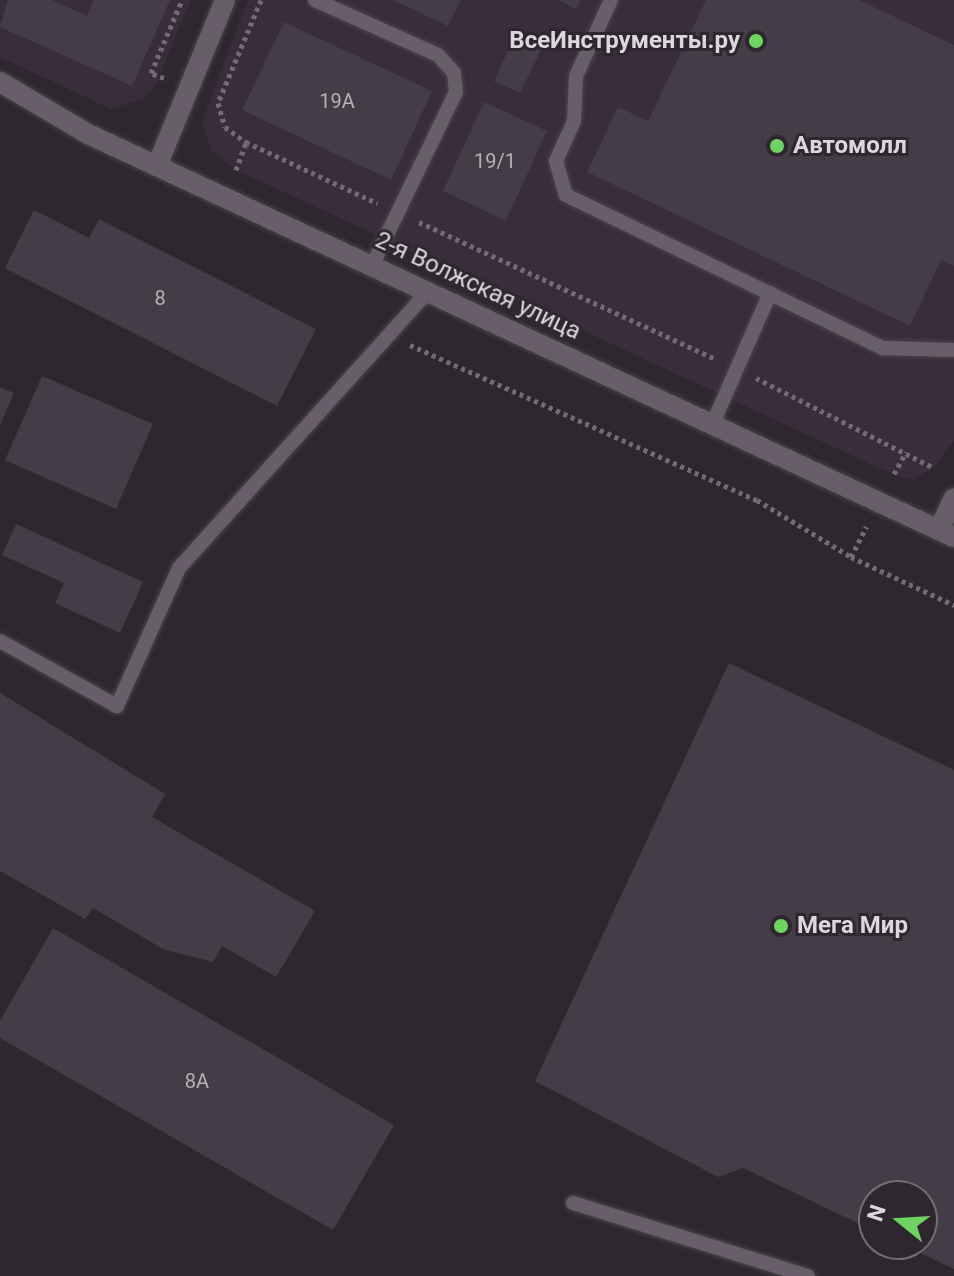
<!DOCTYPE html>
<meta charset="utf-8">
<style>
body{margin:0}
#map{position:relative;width:954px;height:1276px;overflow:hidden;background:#2f2730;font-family:Roboto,sans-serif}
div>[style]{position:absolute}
.built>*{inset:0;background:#392c3b}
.building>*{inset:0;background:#443c46}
.path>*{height:5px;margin-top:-2.5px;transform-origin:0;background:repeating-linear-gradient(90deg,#736b73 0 4px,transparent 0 8px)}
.roads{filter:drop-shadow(0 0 2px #4a444b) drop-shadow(0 0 2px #4a444b)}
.service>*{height:14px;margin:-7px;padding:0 7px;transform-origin:7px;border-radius:7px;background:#675e69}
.minor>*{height:20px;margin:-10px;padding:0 10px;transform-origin:10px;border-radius:10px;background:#675e69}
.tertiary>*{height:20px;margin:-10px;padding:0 10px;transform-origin:10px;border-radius:10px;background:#675e69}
.dots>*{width:22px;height:22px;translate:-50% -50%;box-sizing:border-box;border:4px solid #2f2730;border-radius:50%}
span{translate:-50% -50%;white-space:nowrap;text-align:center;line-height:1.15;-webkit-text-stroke:6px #2f2730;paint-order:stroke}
.number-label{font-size:20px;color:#b7b0b7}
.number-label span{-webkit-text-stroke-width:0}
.poi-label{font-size:24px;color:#ddd7dd;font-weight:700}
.right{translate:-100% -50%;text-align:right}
.left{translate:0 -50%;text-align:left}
.street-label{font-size:24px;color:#ddd7dd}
.north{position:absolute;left:858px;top:1180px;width:80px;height:80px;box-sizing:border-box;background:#2f2730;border:2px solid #756d75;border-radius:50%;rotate:288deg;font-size:22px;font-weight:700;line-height:32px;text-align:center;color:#ddd7dd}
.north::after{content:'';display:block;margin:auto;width:28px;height:36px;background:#6ed360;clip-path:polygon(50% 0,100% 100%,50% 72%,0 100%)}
</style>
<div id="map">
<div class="built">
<i style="clip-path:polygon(0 0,191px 0,156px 84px,144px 99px,111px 109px,0 57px)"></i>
<i style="clip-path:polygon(248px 0,954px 0,954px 441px,934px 468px,912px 480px,881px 469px,236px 170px,212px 151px,202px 121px)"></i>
</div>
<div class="building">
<i style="clip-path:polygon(8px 0,52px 0,87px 16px,94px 0,170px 0,132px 86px,0 27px)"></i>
<i style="clip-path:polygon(393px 0,461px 0,448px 26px)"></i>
<i style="clip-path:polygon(558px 0,580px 0,576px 9px)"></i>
<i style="clip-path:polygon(706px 0,859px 0,954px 45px,954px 266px,941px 260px,910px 326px,587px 172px,618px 107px,648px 121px)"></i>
<i style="clip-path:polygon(284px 22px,432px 91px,391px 180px,242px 110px)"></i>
<i style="clip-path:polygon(516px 34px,543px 46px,520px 93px,494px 81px)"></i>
<i style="clip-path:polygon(484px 102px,547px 131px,506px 221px,443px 191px)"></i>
<i style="clip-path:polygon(34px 210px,89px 238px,99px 219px,316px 329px,277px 406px,5px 268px)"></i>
<i style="clip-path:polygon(42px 376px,153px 424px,116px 509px,5px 460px)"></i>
<i style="clip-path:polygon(0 387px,14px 393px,0 425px)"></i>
<i style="clip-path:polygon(16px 524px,143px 582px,120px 633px,55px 603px,64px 583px,2px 555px)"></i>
<i style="clip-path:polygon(729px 663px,954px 770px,954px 1269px,902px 1244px,922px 1244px,922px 1196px,874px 1196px,874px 1231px,743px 1168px,718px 1177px,535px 1081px)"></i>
<i style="clip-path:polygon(0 693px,165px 794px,152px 817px,315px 911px,276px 977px,222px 946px,213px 962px,163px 949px,93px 908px,85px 919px,0 871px)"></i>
<i style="clip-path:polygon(53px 928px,394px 1125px,333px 1230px,0 1038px,0 1021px)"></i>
</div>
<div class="path">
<i style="left:261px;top:0;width:112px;rotate:112.7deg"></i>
<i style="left:218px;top:103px;width:25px;rotate:74deg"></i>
<i style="left:225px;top:127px;width:26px;rotate:36deg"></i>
<i style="left:246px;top:142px;width:145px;rotate:25deg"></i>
<i style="left:164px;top:78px;width:14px;rotate:-159deg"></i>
<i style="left:151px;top:73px;width:79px;rotate:-67deg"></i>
<i style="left:236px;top:170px;width:30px;rotate:-70deg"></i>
<i style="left:419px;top:222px;width:326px;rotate:24.8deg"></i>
<i style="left:410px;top:345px;width:380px;rotate:24.1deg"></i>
<i style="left:757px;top:500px;width:110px;rotate:31.2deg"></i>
<i style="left:851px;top:557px;width:114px;rotate:25deg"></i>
<i style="left:756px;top:378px;width:199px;rotate:26.8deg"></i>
<i style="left:894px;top:474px;width:25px;rotate:-61deg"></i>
<i style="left:851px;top:557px;width:34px;rotate:-63deg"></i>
</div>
<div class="roads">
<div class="service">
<i style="left:315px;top:0;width:135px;rotate:24.1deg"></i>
<i style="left:438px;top:55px;width:24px;rotate:48deg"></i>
<i style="left:454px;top:73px;width:19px;rotate:84deg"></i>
<i style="left:456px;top:92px;width:193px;rotate:115.8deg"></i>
<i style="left:611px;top:0;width:84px;rotate:114.7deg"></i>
<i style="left:576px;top:76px;width:45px;rotate:92.5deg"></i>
<i style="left:574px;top:121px;width:44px;rotate:114.2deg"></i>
<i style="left:556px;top:161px;width:35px;rotate:74deg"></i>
<i style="left:566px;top:195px;width:352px;rotate:25.8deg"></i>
<i style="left:883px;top:348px;width:71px;rotate:1.6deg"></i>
<i style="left:713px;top:423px;width:142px;rotate:-66.3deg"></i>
<i style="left:0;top:641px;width:134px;rotate:29.1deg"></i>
<i style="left:117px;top:706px;width:151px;rotate:-65.8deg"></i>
<i style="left:179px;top:568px;width:372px;rotate:-48deg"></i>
<i style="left:573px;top:1203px;width:246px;rotate:17.3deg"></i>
</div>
<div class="minor">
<i style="left:939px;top:530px;width:35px;rotate:-65deg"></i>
</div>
<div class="tertiary">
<i style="left:0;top:82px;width:102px;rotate:30.6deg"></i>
<i style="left:88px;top:134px;width:955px;rotate:24.96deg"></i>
<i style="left:157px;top:166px;width:179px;rotate:-67.7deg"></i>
</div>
</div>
<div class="dots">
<i style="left:756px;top:41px;background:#6ed360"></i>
<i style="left:777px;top:146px;background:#6ed360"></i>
<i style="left:781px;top:926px;background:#6ed360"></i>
</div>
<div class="number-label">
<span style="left:337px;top:101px">19А</span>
<span style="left:495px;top:161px">19/1</span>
<span style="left:160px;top:298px">8</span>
<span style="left:197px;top:1081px">8А</span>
</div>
<div class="poi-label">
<span class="right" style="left:740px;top:41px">ВсеИнструменты.ру</span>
<span class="left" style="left:793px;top:146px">Автомолл</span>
<span class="left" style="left:797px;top:926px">Мега Мир</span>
</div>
<div class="street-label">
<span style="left:478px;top:286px;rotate:25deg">2-я Волжская улица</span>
</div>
<div class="north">N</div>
</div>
